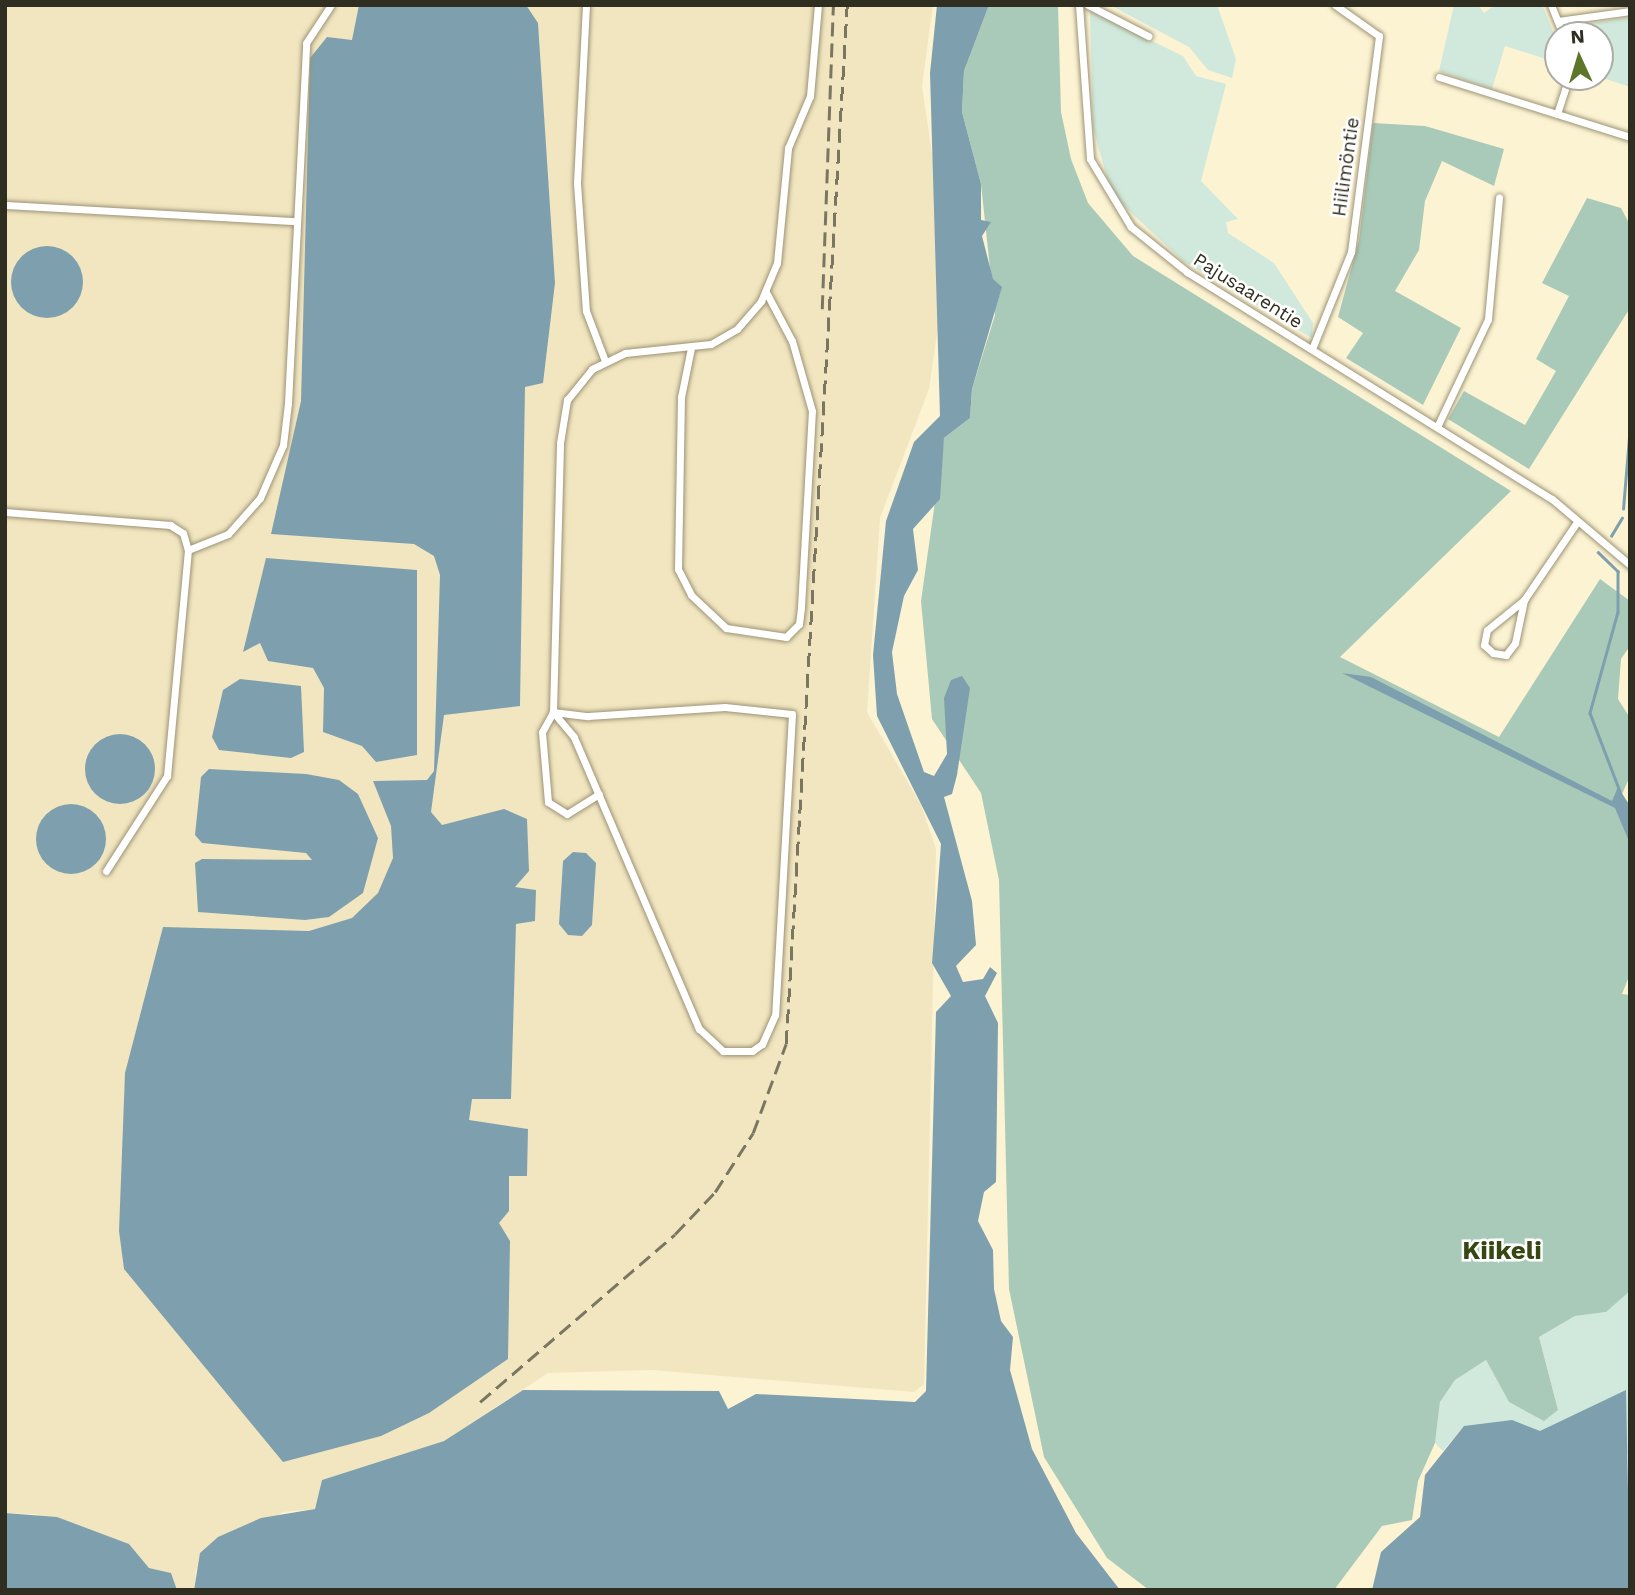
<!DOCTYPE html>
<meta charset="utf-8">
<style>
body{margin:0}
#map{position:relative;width:1635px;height:1595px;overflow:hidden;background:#fcf3d3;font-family:"Work Sans",sans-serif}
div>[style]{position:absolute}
.built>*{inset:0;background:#f2e6c0}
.green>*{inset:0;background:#d0e9dc}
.forest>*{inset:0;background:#a9cab9}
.water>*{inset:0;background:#7ea0ae}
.round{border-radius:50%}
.stream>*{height:2.5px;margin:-1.25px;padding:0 1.25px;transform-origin:1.25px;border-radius:1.25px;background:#7ea0ae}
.roads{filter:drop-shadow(0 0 2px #9c9375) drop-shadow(0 0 2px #9c9375)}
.street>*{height:7px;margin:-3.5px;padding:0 3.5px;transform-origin:3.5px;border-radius:3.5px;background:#fff}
.rail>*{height:2.5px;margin-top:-1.25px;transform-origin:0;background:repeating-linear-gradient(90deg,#7b7662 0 14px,transparent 0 21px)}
span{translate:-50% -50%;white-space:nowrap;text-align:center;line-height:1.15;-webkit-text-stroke:5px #fff;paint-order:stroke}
.street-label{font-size:19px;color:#302d21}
.district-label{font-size:26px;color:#364712;font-weight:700}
.frame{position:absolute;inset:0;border:7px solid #302d21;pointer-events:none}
.north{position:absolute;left:1544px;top:21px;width:70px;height:70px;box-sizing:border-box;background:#fff;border:2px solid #acaba6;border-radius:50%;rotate:356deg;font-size:19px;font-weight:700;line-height:28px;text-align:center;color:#302d21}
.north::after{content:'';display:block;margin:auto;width:24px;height:32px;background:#5d7629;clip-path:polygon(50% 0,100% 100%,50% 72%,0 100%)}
</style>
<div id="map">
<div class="built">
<i style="clip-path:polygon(5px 5px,933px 5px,922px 86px,938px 194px,941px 306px,929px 389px,880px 518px,867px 712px,921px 805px,936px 849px,924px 1384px,914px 1392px,652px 1370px,548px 1373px,444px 1441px,322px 1480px,315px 1509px,283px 1512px,196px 1569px,194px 1590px,177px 1590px,171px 1573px,149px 1568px,129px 1544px,35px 1514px,5px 1513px)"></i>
</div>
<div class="green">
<i style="clip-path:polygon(1110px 5px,1217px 5px,1236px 59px,1232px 78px,1208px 70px,1189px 47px)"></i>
<i style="clip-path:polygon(1454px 5px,1478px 5px,1484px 13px,1495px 5px,1542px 5px,1558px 43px,1558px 63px,1505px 46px,1492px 89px,1439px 71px)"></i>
<i style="clip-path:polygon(1090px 11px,1183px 56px,1196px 76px,1226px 84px,1201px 181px,1238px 219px,1226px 222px,1228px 233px,1274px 263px,1313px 323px,1312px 338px,1183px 261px,1122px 204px,1108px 181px,1093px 128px)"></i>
<i style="clip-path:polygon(1630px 17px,1630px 87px,1600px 77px,1600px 35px,1568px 35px,1567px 27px)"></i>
<i style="clip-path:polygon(1630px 1291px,1630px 1455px,1464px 1426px,1443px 1451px,1435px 1443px,1440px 1402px,1455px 1380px,1486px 1360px,1509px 1402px,1545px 1420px,1558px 1410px,1539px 1337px,1575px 1316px,1606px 1312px)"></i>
</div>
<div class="forest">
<i style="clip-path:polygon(989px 5px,1058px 5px,1061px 112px,1071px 159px,1088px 203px,1133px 256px,1511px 491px,1340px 657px,1499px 737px,1600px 579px,1630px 601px,1630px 646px,1621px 659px,1618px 699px,1630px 718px,1630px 776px,1616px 808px,1630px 844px,1630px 974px,1622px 994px,1630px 995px,1630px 1291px,1606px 1312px,1575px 1316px,1539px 1337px,1558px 1410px,1544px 1421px,1509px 1402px,1486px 1360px,1455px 1380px,1440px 1402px,1435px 1443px,1418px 1481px,1412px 1520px,1382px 1526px,1334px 1590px,1149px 1590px,1107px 1558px,1044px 1457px,1009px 1289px,999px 880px,981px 793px,932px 719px,921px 601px,944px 438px,970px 418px,972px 389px,995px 315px,981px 184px,962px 112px,964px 71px)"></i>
<i style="clip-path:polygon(1373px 123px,1425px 126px,1504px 149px,1494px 186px,1442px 161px,1425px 201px,1419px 250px,1395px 291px,1461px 328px,1423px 405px,1346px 358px,1363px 333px,1338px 317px,1359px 240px)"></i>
<i style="clip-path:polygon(1587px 198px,1621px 208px,1630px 225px,1630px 308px,1529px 469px,1448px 419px,1464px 391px,1525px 425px,1556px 371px,1536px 359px,1569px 296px,1542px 283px)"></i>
</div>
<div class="water">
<i style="clip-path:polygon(359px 5px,526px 5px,538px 23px,555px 283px,543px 383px,525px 387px,520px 706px,444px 715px,431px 812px,442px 825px,504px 809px,527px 819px,529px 871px,515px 887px,536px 890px,535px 921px,516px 924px,511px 1099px,472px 1099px,469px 1120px,528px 1129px,527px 1176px,509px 1176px,509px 1211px,499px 1223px,510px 1241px,508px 1359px,429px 1413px,381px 1436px,283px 1462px,124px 1269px,119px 1231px,125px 1073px,163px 927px,309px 931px,352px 918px,378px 893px,393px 858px,391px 826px,373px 781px,427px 780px,434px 771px,440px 575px,434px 556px,414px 544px,271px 534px,301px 401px,310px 58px,327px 37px,352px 40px)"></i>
<i style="clip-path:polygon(937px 5px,989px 5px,964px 71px,962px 112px,981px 184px,981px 220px,991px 222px,982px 236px,993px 279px,1002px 287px,972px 389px,970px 418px,944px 438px,940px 499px,913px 529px,918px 570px,904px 596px,892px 652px,897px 694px,924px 772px,934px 776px,947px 754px,944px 698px,951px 680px,962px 676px,970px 688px,957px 775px,952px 794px,944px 797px,972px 901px,976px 945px,956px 966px,963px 982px,983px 979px,990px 967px,997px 973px,985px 996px,998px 1023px,996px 1182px,984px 1192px,978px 1221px,993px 1250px,994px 1289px,1001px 1321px,1013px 1337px,1010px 1370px,1032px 1449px,1076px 1533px,1120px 1590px,194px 1590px,200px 1553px,218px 1537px,261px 1518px,315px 1509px,322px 1480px,444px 1441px,523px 1390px,719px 1391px,728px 1409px,756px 1394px,915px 1402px,926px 1391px,936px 1012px,951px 996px,932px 963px,941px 844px,877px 716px,873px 655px,886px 521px,914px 442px,940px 416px,930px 73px)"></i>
<i class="round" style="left:11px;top:246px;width:72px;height:72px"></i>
<i style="clip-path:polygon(266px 558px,417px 570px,417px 755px,376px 762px,362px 746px,323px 732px,324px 688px,313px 668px,268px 661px,260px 643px,243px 652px)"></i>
<i style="clip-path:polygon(1342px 673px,1371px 677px,1612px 801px,1618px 787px,1630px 806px,1630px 844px,1615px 808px)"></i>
<i style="clip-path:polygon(240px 679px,301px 686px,304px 752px,291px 758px,219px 750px,212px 737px,223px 690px)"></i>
<i class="round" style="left:85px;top:734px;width:70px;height:70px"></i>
<i style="clip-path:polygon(209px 769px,306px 774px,339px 780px,358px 794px,378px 838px,363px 893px,329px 917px,305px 920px,198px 912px,195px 863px,202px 859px,312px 860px,306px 853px,202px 843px,195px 835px,201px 777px)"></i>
<i class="round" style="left:36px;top:804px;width:70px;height:70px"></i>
<i style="clip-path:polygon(573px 852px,586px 853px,596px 863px,592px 925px,582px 936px,568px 935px,559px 924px,563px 861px)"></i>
<i style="clip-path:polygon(1626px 1390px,1630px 1590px,1372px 1590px,1381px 1552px,1420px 1517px,1425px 1475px,1464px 1426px,1512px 1420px,1540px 1431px)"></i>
<i style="clip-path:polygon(5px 1513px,57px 1517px,129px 1544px,149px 1568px,171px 1573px,177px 1590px,5px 1590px)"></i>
</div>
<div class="stream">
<i style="left:1623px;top:509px;width:83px;rotate:-85.2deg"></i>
<i style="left:1611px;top:536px;width:21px;rotate:-59deg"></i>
<i style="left:1598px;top:552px;width:28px;rotate:44deg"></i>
<i style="left:1618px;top:571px;width:41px;rotate:90deg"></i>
<i style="left:1618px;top:612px;width:105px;rotate:105.5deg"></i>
<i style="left:1590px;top:713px;width:84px;rotate:69deg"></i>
</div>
<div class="roads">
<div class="street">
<i style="left:586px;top:5px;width:178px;rotate:92.9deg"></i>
<i style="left:577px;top:183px;width:128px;rotate:86deg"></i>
<i style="left:586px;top:311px;width:53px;rotate:69.2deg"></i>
<i style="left:1079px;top:5px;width:154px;rotate:85.9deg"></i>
<i style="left:1090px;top:159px;width:79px;rotate:58.9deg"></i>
<i style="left:1131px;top:227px;width:72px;rotate:38.8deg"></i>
<i style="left:1187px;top:272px;width:430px;rotate:31.9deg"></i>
<i style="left:1552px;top:499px;width:102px;rotate:40.2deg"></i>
<i style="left:1088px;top:5px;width:68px;rotate:27.3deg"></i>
<i style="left:1551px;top:5px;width:32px;rotate:68deg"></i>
<i style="left:1558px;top:21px;width:73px;rotate:-7.9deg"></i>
<i style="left:1439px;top:77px;width:200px;rotate:17.4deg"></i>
<i style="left:1557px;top:114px;width:39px;rotate:-72deg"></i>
<i style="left:5px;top:205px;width:288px;rotate:3.2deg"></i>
<i style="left:691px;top:348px;width:50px;rotate:101.5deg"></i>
<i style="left:681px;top:397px;width:172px;rotate:91deg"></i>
<i style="left:678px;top:569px;width:29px;rotate:63deg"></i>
<i style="left:691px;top:595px;width:48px;rotate:43.3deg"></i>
<i style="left:726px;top:628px;width:61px;rotate:8.5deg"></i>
<i style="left:786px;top:637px;width:18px;rotate:-45deg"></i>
<i style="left:799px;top:624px;width:17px;rotate:-83deg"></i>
<i style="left:801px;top:607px;width:196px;rotate:-86.8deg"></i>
<i style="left:812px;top:411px;width:73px;rotate:-105.9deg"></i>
<i style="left:792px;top:341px;width:55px;rotate:-118deg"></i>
<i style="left:1312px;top:349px;width:105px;rotate:-68.1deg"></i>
<i style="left:1351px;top:252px;width:218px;rotate:-82.6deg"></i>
<i style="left:1379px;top:36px;width:54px;rotate:-144.8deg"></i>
<i style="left:1437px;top:427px;width:119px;rotate:-64.7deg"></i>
<i style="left:1488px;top:319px;width:122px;rotate:-84.8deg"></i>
<i style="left:5px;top:512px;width:166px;rotate:4.5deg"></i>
<i style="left:170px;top:525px;width:15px;rotate:32deg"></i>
<i style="left:183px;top:533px;width:18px;rotate:74deg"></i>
<i style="left:188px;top:550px;width:43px;rotate:-21.8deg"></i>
<i style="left:228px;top:534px;width:48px;rotate:-48.4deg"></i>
<i style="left:260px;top:498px;width:58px;rotate:-66.5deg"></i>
<i style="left:283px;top:445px;width:42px;rotate:-83.2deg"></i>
<i style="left:288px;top:403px;width:360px;rotate:-87.1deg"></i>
<i style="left:306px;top:43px;width:45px;rotate:-56.7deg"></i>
<i style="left:1524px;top:600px;width:44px;rotate:101.8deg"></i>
<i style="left:1515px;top:643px;width:15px;rotate:127deg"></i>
<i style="left:1506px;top:655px;width:13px;rotate:-171deg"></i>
<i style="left:1493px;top:653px;width:12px;rotate:-138deg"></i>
<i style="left:1484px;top:645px;width:15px;rotate:-79deg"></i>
<i style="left:1487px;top:630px;width:48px;rotate:-39deg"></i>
<i style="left:1524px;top:600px;width:94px;rotate:-55.8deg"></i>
<i style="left:599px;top:794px;width:38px;rotate:148deg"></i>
<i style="left:567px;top:814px;width:22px;rotate:-148deg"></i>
<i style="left:548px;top:802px;width:70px;rotate:-94.9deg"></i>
<i style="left:542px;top:732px;width:23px;rotate:-61deg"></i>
<i style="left:553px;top:712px;width:35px;rotate:7deg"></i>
<i style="left:588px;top:716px;width:137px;rotate:-3.8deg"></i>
<i style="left:725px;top:707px;width:67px;rotate:6deg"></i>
<i style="left:792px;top:714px;width:301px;rotate:93.2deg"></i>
<i style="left:775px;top:1015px;width:32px;rotate:114deg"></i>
<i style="left:762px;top:1044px;width:12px;rotate:145deg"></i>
<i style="left:752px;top:1051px;width:29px;rotate:180deg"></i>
<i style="left:723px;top:1051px;width:33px;rotate:-137deg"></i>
<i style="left:699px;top:1029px;width:318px;rotate:-113.2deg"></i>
<i style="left:574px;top:737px;width:33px;rotate:-130deg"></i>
<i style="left:553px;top:712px;width:269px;rotate:-88.5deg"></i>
<i style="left:560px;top:443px;width:44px;rotate:-80.8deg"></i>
<i style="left:567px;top:400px;width:40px;rotate:-51deg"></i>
<i style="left:592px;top:369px;width:37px;rotate:-26deg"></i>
<i style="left:625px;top:353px;width:86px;rotate:-6deg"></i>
<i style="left:711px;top:344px;width:30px;rotate:-30deg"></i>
<i style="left:737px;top:329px;width:37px;rotate:-49deg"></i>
<i style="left:761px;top:301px;width:41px;rotate:-67.2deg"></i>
<i style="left:777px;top:263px;width:116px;rotate:-84.5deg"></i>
<i style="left:788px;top:148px;width:56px;rotate:-67.1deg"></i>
<i style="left:810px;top:96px;width:91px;rotate:-85deg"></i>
<i style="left:106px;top:871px;width:113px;rotate:-57.3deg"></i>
<i style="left:167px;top:776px;width:227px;rotate:-84.7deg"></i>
</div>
</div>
<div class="rail">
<i style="left:822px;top:309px;width:304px;rotate:-87.9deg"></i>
<i style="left:480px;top:1402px;width:257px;rotate:-40.7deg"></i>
<i style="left:675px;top:1234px;width:58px;rotate:-46.4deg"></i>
<i style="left:715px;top:1192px;width:70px;rotate:-57.2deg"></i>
<i style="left:753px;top:1133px;width:95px;rotate:-69.7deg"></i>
<i style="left:786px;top:1044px;width:1041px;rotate:-86.64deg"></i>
</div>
<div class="street-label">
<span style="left:1346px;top:167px;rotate:-82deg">Hiilimöntie</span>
<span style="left:1248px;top:291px;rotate:32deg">Pajusaarentie</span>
</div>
<div class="district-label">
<span style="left:1502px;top:1251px">Kiikeli</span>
</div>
<div class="frame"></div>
<div class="north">N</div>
</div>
